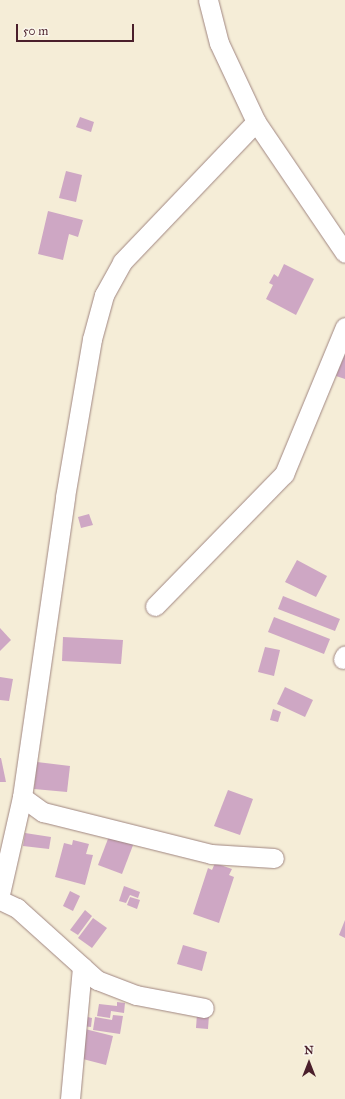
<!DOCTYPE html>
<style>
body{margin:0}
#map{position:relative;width:345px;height:1099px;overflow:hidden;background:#f5edd7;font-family:"IM FELL Great Primer",serif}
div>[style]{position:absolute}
.building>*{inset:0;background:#cea7c4}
.roads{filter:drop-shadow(0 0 1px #a08681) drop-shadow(0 0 1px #a08681)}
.minor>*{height:19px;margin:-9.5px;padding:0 9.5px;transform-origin:9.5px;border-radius:9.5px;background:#fff}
span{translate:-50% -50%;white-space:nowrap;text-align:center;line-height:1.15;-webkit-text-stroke:3px #fbf7ec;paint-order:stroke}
.north{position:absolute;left:289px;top:1043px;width:40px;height:40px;-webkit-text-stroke:3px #fbf7ec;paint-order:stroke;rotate:0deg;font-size:11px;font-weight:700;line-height:16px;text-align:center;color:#4a1f2b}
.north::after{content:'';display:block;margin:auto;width:14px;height:18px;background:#4a1f2b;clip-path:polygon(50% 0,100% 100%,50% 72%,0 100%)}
.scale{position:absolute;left:16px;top:24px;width:118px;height:18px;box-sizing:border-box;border:2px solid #4a1f2b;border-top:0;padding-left:5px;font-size:12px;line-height:14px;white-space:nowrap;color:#4a1f2b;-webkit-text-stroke:3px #fbf7ec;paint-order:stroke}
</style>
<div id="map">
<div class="building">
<i style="clip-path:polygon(80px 117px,94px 122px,91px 132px,76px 127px)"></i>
<i style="clip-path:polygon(66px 171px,82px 175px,76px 202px,59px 198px)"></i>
<i style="clip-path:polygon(48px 211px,83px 220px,78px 237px,69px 234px,63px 260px,38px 254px)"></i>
<i style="clip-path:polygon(284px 264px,314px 279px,296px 315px,266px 299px,273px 285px,269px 283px,274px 274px,278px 277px)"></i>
<i style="clip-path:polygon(345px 354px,345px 379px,336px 376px)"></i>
<i style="clip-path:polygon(89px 514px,93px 525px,81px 528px,78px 517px)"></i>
<i style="clip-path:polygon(297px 560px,327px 576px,316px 597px,285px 582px)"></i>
<i style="clip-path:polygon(283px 596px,340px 619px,335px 631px,278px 609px)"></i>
<i style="clip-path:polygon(274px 617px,330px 639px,324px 654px,268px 632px)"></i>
<i style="clip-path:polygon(0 628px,11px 640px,0 651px)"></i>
<i style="clip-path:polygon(63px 637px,123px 640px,121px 664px,62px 661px)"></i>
<i style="clip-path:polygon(265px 647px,280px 650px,274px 676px,258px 672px)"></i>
<i style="clip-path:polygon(0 677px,13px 679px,9px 701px,0 700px)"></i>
<i style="clip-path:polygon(285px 687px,313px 700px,305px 717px,277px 704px)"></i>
<i style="clip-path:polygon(273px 709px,281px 712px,278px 722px,270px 720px)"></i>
<i style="clip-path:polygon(0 758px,1px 758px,6px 782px,0 782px)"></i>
<i style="clip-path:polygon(37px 762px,70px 766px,67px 792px,34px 789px)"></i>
<i style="clip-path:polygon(228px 790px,253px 799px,240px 835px,214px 826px)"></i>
<i style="clip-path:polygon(111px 831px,135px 840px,122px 874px,98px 865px)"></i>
<i style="clip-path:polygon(25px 833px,51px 837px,49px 849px,23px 846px)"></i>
<i style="clip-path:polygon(73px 840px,89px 844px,86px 854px,93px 855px,85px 885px,55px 877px,64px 843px,72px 845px)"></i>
<i style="clip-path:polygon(215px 863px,232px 869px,229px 875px,234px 877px,219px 923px,193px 914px,208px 868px,212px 870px)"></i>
<i style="clip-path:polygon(124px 886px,140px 892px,138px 898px,130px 895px,126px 903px,119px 901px)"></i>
<i style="clip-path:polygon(70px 891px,80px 896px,73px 911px,63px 906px)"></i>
<i style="clip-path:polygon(130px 897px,140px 900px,137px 909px,127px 905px)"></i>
<i style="clip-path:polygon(85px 910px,92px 916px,78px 935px,70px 930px)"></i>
<i style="clip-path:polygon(93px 918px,107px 928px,92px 948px,78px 938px)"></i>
<i style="clip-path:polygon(345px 920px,345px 938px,339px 935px)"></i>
<i style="clip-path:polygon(183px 945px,207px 952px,202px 971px,177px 964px)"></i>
<i style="clip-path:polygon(117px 1002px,125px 1003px,124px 1013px,111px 1011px,110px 1018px,97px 1016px,99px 1004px,117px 1006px)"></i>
<i style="clip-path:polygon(197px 1014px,209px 1015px,208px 1029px,196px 1028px)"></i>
<i style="clip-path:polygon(113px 1015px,123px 1016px,120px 1034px,93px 1030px,95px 1017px,112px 1020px)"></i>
<i style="clip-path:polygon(83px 1016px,92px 1018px,91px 1027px,82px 1026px)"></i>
<i style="clip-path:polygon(85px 1029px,113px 1036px,106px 1065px,79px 1058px)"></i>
</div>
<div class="roads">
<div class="minor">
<i style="left:208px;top:0;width:44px;rotate:75.7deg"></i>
<i style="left:219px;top:43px;width:87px;rotate:64.9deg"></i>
<i style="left:256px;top:122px;width:158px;rotate:55.8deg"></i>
<i style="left:155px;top:606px;width:185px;rotate:-45.7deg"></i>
<i style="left:284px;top:474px;width:159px;rotate:-67.5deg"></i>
<i style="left:343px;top:659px;width:4px;rotate:-63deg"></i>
<i style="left:22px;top:797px;width:26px;rotate:36deg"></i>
<i style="left:43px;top:812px;width:173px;rotate:14deg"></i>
<i style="left:211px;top:854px;width:63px;rotate:3.6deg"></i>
<i style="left:0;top:894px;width:99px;rotate:-77.2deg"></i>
<i style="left:22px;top:797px;width:303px;rotate:-81.8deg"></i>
<i style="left:65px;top:497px;width:160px;rotate:-80.3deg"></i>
<i style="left:92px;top:339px;width:46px;rotate:-74.7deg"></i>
<i style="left:104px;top:295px;width:38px;rotate:-61deg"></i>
<i style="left:122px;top:262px;width:194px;rotate:-46.3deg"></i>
<i style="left:0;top:900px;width:19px;rotate:25deg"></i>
<i style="left:17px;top:908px;width:108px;rotate:42deg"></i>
<i style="left:97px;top:980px;width:42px;rotate:21deg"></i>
<i style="left:136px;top:995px;width:69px;rotate:10.8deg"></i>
<i style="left:70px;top:1099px;width:133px;rotate:-84.8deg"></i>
</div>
</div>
<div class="north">N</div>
<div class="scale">50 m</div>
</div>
